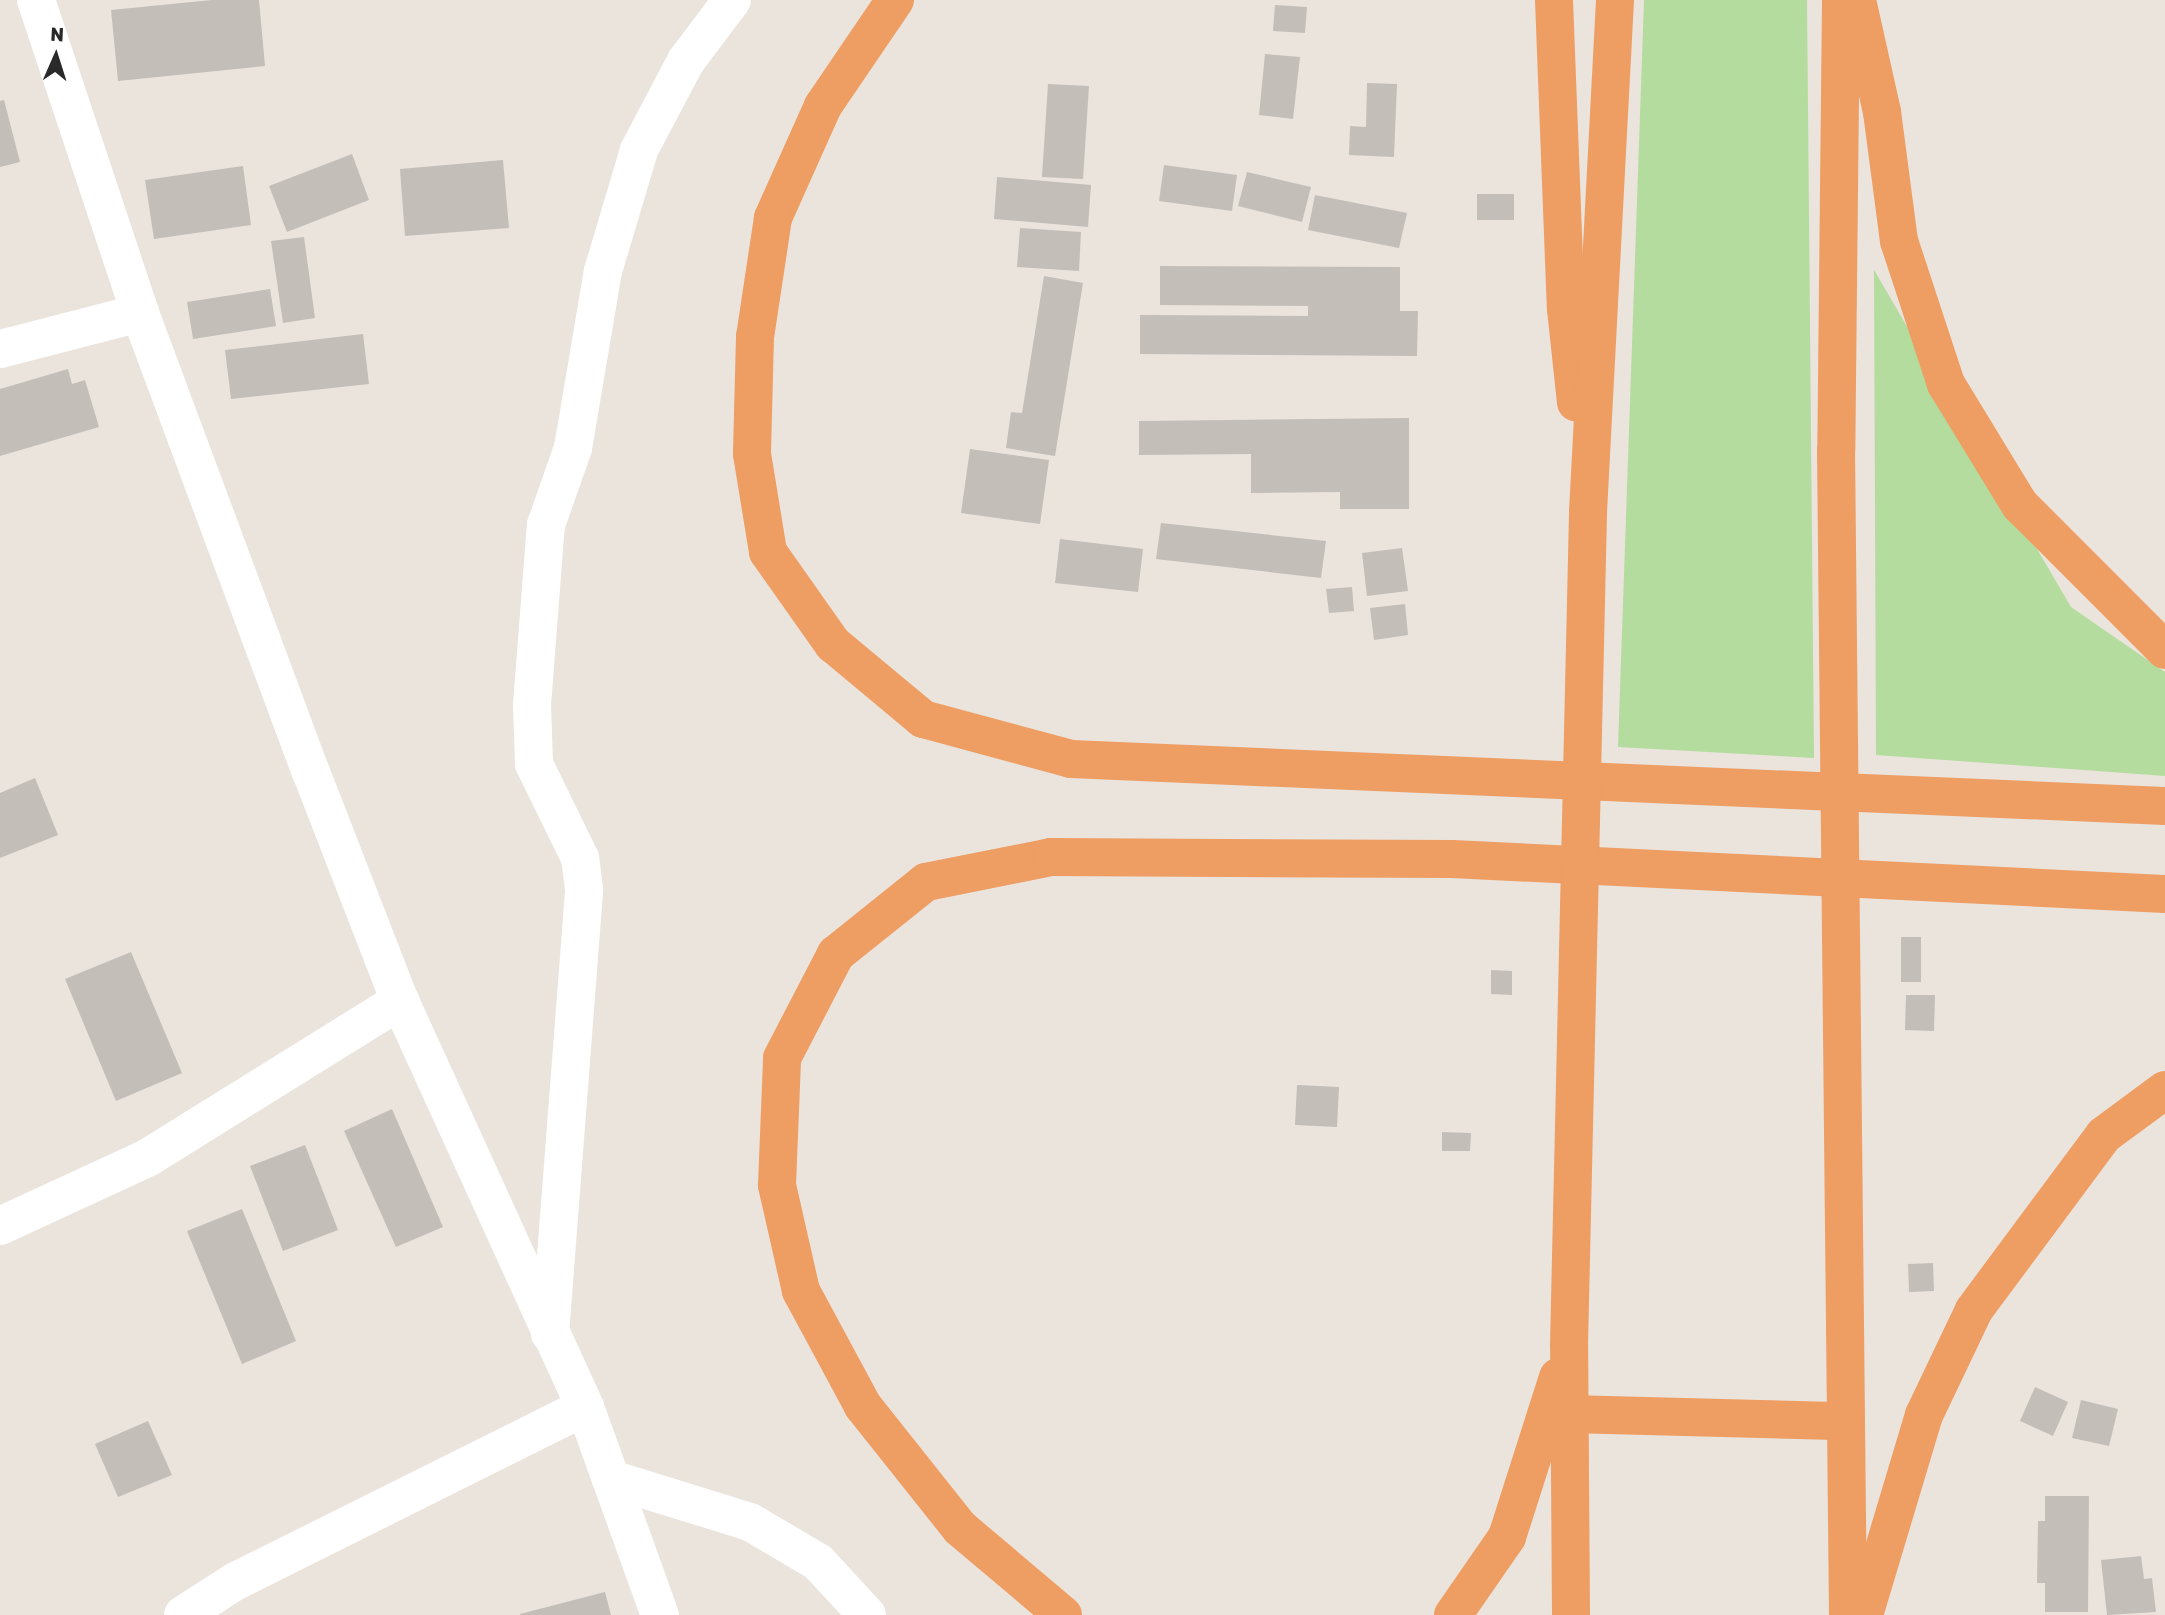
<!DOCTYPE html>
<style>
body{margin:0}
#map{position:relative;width:2165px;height:1615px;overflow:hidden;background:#eae4dd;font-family:Rubik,sans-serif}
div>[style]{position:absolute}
.green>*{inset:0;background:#b4dc9e}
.building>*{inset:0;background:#c3beb8}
.minor>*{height:38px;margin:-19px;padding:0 19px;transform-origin:19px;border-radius:19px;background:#fff}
.highway>*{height:38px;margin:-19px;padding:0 19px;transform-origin:19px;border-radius:19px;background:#ee9d63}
span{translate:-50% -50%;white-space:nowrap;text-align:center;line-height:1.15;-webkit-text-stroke:6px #fff;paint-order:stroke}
.north{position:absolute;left:21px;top:21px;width:70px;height:70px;-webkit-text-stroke:5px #fff;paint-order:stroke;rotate:3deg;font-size:19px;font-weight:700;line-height:28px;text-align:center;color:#292929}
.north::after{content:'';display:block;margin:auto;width:24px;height:32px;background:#292929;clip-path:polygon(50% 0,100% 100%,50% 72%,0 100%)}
</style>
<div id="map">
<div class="green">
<i style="clip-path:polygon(1644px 0,1807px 0,1814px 758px,1618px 747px)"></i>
<i style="clip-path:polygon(1874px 270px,2071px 607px,2165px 672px,2165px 776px,1876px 755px)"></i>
</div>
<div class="building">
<i style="clip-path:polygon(212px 0,259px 0,265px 66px,118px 81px,111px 10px)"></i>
<i style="clip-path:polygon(1275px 5px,1307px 7px,1305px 33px,1273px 31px)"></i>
<i style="clip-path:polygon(1265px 54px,1300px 57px,1293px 119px,1259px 115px)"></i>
<i style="clip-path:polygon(1367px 83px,1397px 84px,1394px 157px,1349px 155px,1350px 126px,1366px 127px)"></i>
<i style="clip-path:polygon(1048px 84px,1089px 86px,1083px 179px,1042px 177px)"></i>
<i style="clip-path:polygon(4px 100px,20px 162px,0 167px,0 101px)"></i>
<i style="clip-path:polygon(352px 154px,369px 200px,287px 232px,269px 186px)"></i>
<i style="clip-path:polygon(503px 160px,509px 228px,405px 236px,400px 169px)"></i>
<i style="clip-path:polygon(1164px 165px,1237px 175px,1232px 211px,1159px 201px)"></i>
<i style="clip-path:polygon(243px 166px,251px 225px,154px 239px,145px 180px)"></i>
<i style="clip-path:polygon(1247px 172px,1311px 187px,1302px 222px,1238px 206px)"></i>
<i style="clip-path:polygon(997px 177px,1091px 185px,1088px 227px,994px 219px)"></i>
<i style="clip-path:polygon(1477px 194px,1514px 194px,1514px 220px,1477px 220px)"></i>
<i style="clip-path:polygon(1315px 195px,1407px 213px,1399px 248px,1308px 230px)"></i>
<i style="clip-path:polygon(1020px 228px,1081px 232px,1079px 271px,1017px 267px)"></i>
<i style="clip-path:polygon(304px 237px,315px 318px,283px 323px,271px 241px)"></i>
<i style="clip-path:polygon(1160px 266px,1400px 267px,1400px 311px,1418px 311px,1417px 356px,1140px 354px,1140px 315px,1308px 316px,1308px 306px,1160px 305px)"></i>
<i style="clip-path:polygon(1044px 276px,1083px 283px,1055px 456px,1006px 448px,1011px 412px,1022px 413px)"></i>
<i style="clip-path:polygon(270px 289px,276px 326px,193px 339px,187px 302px)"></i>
<i style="clip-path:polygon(363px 334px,369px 384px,231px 399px,225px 350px)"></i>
<i style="clip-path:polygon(68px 369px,72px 384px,85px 380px,99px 427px,0 456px,0 389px)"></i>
<i style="clip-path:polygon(1409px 418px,1409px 509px,1340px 509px,1340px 492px,1251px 493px,1251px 454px,1139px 455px,1139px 421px)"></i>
<i style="clip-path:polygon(970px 449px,1049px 460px,1040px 524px,961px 513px)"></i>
<i style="clip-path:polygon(1161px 523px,1326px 541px,1321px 578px,1156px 559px)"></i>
<i style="clip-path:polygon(1060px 539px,1143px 549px,1138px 592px,1055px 583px)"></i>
<i style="clip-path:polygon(1402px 548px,1408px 591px,1367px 596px,1362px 553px)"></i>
<i style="clip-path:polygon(1352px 587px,1354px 611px,1329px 613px,1326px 589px)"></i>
<i style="clip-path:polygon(1405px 604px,1408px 635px,1374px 640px,1370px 608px)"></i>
<i style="clip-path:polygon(35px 778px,58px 835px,0 858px,0 793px)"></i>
<i style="clip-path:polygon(1901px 937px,1921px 937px,1921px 982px,1901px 982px)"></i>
<i style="clip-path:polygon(131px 952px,182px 1073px,116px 1101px,65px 979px)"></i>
<i style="clip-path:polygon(1491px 970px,1512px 971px,1512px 995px,1491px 994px)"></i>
<i style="clip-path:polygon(1906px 995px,1935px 995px,1934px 1031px,1905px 1030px)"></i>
<i style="clip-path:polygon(1297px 1085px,1339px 1087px,1337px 1127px,1295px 1125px)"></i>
<i style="clip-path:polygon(392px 1109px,443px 1227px,396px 1247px,344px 1131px)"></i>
<i style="clip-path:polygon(1442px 1132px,1471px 1133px,1470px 1151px,1442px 1151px)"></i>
<i style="clip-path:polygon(305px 1145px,338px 1230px,283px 1251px,250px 1166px)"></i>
<i style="clip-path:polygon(242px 1209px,296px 1341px,242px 1364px,187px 1231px)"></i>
<i style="clip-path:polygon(1933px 1263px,1934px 1291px,1909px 1292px,1908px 1264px)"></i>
<i style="clip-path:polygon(2035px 1387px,2068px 1402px,2053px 1436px,2020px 1421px)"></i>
<i style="clip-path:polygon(2081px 1400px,2118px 1409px,2109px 1446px,2072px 1438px)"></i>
<i style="clip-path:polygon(148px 1421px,172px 1475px,118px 1497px,95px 1444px)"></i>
<i style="clip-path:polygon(2045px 1496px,2089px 1496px,2088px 1612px,2045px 1612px,2045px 1583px,2037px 1583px,2038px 1521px,2045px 1521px)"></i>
<i style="clip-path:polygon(2141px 1556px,2144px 1579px,2152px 1578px,2156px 1612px,2107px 1615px,2101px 1560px)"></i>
<i style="clip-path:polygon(605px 1592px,611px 1615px,520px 1615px,520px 1614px)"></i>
</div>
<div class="minor">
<i style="left:36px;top:0;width:330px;rotate:71.6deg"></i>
<i style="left:140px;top:313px;width:490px;rotate:69.6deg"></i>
<i style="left:311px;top:772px;width:246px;rotate:68.8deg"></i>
<i style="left:400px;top:1001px;width:446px;rotate:65.5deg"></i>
<i style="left:585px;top:1407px;width:221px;rotate:70.2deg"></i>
<i style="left:0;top:349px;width:145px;rotate:-14.4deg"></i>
<i style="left:0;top:1226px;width:164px;rotate:-24.8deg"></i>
<i style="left:149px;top:1157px;width:296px;rotate:-31.9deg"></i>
<i style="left:550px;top:1334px;width:446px;rotate:-85.6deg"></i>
<i style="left:584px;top:889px;width:31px;rotate:-97deg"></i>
<i style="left:580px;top:858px;width:105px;rotate:-116.1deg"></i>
<i style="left:534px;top:764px;width:59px;rotate:-91.9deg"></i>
<i style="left:532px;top:705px;width:181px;rotate:-85.6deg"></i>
<i style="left:546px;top:525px;width:82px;rotate:-70.7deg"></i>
<i style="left:573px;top:448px;width:180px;rotate:-80.4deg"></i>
<i style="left:603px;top:271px;width:126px;rotate:-73.4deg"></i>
<i style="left:639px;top:150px;width:101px;rotate:-62.2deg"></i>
<i style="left:686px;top:61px;width:76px;rotate:-53deg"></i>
<i style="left:611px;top:1479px;width:145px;rotate:17.2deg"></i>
<i style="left:750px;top:1522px;width:79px;rotate:30.5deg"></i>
<i style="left:818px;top:1562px;width:72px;rotate:47.2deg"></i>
<i style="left:183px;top:1615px;width:61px;rotate:-32.9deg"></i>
<i style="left:234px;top:1582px;width:392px;rotate:-26.5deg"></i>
</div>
<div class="highway">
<i style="left:895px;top:0;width:128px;rotate:124.2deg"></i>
<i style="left:823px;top:106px;width:123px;rotate:114.1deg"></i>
<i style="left:773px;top:218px;width:120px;rotate:98.6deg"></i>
<i style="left:755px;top:337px;width:117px;rotate:91.5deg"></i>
<i style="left:752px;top:454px;width:99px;rotate:80.7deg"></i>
<i style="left:768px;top:552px;width:113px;rotate:54.8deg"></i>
<i style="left:833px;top:644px;width:117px;rotate:39.8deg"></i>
<i style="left:923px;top:719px;width:153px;rotate:15.1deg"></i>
<i style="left:1071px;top:759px;width:1095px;rotate:2.46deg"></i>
<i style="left:1554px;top:0;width:309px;rotate:87.8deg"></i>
<i style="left:1566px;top:309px;width:94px;rotate:83.9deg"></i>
<i style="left:1841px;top:0;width:450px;rotate:90.6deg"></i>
<i style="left:1836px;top:450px;width:1165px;rotate:89.41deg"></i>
<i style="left:1857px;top:0;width:115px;rotate:77.4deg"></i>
<i style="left:1882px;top:112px;width:130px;rotate:82.5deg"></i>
<i style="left:1899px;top:241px;width:151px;rotate:71.8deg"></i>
<i style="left:1946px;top:384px;width:142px;rotate:58.6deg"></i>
<i style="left:2020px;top:505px;width:205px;rotate:45deg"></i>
<i style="left:1569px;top:1414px;width:276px;rotate:1.5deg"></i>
<i style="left:1063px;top:1615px;width:135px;rotate:-139.8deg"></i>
<i style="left:960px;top:1528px;width:156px;rotate:-128.5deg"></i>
<i style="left:863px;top:1406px;width:131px;rotate:-118.3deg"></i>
<i style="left:801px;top:1291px;width:109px;rotate:-102.8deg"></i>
<i style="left:777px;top:1185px;width:127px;rotate:-87.7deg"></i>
<i style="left:782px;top:1058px;width:117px;rotate:-62.6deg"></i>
<i style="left:836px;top:954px;width:115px;rotate:-38.7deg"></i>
<i style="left:926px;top:882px;width:127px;rotate:-11.3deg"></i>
<i style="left:1051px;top:857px;width:401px;rotate:0.3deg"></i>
<i style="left:1452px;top:859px;width:714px;rotate:2.81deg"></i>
<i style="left:1453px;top:1615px;width:95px;rotate:-55.3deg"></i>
<i style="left:1507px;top:1537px;width:168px;rotate:-72.3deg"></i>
<i style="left:1571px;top:1615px;width:270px;rotate:-90.4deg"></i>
<i style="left:1569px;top:1345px;width:833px;rotate:-88.69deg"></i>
<i style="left:1588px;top:512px;width:513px;rotate:-86.98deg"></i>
<i style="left:1864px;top:1615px;width:209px;rotate:-73.3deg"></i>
<i style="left:1924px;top:1415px;width:116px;rotate:-64.5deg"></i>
<i style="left:1974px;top:1310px;width:218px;rotate:-53.4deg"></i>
<i style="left:2104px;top:1135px;width:76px;rotate:-36.4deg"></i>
</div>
<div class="north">N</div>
</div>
